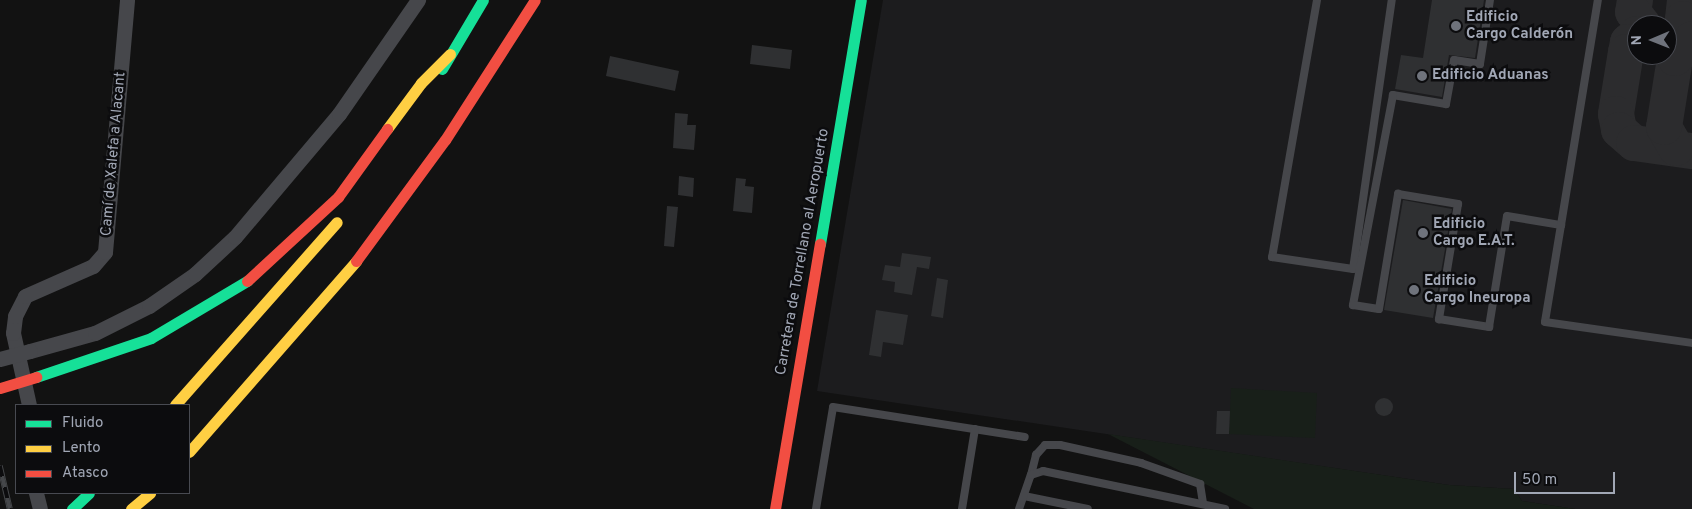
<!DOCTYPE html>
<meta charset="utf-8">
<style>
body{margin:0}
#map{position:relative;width:1692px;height:509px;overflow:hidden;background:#121212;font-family:Overpass,sans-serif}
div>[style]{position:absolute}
.built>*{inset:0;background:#1c1c1e}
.green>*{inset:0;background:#181f19}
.taxiway>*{height:36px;margin:-18px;padding:0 18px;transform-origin:18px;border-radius:18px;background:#2c2c2e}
.building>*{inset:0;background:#2f3032}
.round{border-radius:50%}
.lane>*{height:8px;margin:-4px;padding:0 4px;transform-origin:4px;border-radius:4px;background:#46474b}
.street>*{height:15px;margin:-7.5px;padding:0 7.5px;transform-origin:7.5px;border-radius:7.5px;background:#46474b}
.fast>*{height:11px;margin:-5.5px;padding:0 5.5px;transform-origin:5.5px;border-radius:5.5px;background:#16e098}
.slow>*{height:11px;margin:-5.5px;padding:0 5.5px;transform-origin:5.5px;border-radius:5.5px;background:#ffcf43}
.jam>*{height:11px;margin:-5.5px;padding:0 5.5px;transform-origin:5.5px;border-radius:5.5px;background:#f24e42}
.rail>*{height:5.5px;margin-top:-2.75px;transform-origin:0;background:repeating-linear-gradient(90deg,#0c0c0e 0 11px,#45474a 0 22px);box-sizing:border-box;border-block:1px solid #45474a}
.street-bridge>*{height:15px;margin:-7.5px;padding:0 7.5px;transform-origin:7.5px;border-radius:7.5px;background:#46474b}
.jam-bridge>*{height:11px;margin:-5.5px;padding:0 5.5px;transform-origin:5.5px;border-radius:5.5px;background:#f24e42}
.dots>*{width:14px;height:14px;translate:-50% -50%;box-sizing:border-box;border:2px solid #0c0c0e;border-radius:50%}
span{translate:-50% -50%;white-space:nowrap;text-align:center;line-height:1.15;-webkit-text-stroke:5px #0c0c0e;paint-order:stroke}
.poi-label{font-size:15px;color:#a1a7b5;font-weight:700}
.left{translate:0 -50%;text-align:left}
.street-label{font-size:15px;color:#a1a7b5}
.legend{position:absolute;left:15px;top:404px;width:175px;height:90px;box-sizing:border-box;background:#0c0c0e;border:1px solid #484a51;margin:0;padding:6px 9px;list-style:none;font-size:15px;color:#a1a7b5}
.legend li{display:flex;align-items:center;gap:10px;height:25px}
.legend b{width:25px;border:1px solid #484a51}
.north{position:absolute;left:1627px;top:15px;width:50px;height:50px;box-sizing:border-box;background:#0c0c0e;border:1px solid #484a51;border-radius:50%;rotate:269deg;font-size:14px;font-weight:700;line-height:20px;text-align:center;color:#a1a7b5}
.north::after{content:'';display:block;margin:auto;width:18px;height:22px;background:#6f737c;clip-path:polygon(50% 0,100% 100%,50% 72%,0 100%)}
.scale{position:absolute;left:1514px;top:472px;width:101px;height:22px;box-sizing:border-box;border:2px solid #a1a7b5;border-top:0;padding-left:6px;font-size:15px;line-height:18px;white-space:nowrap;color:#a1a7b5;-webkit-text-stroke:4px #0c0c0e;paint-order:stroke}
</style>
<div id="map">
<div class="built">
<i style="clip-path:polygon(evenodd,883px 0,1692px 0,1692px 509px,1575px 509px,1522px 501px,1514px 489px,1449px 485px,817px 391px,883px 0,1637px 25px,1667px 25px,1667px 55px,1637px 55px,1637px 25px)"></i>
</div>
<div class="green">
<i style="clip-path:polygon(1231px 388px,1317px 393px,1315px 438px,1229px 434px)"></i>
<i style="clip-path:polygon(1108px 434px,1449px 485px,1514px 489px,1522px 501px,1575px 509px,1254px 509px)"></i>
</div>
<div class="taxiway">
<i style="left:1635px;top:0;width:12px;rotate:99deg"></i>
<i style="left:1633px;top:12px;width:16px;rotate:52deg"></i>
<i style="left:1685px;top:0;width:19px;rotate:96deg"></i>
<i style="left:1683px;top:19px;width:16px;rotate:55deg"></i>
<i style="left:1637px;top:34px;width:12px;rotate:138deg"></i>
<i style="left:1628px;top:42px;width:10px;rotate:101deg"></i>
<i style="left:1626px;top:52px;width:63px;rotate:99.2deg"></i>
<i style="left:1616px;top:114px;width:16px;rotate:79deg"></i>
<i style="left:1619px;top:130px;width:20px;rotate:41deg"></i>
<i style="left:1634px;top:143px;width:59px;rotate:7.9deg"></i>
<i style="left:1676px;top:148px;width:24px;rotate:-120deg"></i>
<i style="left:1664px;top:127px;width:70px;rotate:-80.9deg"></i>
<i style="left:1675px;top:58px;width:25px;rotate:-48deg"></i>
</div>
<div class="building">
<i style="clip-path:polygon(1432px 0,1484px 0,1475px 58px,1449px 55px,1442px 97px,1395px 89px,1401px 55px,1423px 58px)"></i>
<i style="clip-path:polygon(752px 45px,792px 50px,790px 69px,750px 64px)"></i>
<i style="clip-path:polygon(610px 56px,679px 71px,675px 91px,606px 76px)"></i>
<i style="clip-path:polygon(675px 113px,688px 114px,687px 125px,696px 125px,694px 150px,673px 148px)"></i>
<i style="clip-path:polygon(679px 176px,694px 178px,693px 197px,678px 195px)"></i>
<i style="clip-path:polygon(736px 178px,746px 179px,745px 186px,754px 187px,752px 213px,733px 211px)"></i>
<i style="clip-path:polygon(1403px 200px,1452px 209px,1433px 318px,1384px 310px)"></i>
<i style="clip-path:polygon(667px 206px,678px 207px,674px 247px,664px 246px)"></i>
<i style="clip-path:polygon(902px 253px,931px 257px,929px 269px,917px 267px,912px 295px,894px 292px,895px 282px,882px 280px,885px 265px,900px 267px)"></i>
<i style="clip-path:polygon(937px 278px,948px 280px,943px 318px,931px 316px)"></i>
<i style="clip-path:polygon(876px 310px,908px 315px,903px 345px,883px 342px,881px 357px,869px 355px)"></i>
<i class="round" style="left:1375px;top:398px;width:18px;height:18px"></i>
<i style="clip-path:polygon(1217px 411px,1230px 411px,1229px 434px,1216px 434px)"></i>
</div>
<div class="lane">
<i style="left:1317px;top:0;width:261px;rotate:99.9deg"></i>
<i style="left:1272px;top:257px;width:82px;rotate:8.4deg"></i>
<i style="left:1353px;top:269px;width:272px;rotate:-81.8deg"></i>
<i style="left:1490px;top:0;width:65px;rotate:98.9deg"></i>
<i style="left:1480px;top:64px;width:26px;rotate:-171deg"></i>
<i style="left:1454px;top:60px;width:45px;rotate:100.3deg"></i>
<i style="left:1446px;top:104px;width:54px;rotate:-170.4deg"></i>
<i style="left:1393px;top:95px;width:214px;rotate:100.8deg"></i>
<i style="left:1353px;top:305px;width:26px;rotate:9deg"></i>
<i style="left:1379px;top:309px;width:117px;rotate:-80.6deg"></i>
<i style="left:1398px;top:194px;width:61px;rotate:9.5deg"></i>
<i style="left:1458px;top:204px;width:117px;rotate:99.4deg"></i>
<i style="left:1439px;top:319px;width:51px;rotate:9.1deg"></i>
<i style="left:1489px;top:327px;width:112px;rotate:-80.8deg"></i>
<i style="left:1507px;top:216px;width:55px;rotate:9.5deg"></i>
<i style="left:1561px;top:225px;width:228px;rotate:-80.7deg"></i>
<i style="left:1561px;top:225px;width:98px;rotate:99.4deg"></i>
<i style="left:1545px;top:322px;width:148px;rotate:8.1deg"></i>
<i style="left:1031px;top:475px;width:21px;rotate:-76deg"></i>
<i style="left:1036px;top:455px;width:13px;rotate:-48deg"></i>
<i style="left:1045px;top:445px;width:15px"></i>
<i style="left:1060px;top:445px;width:83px;rotate:12.5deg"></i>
<i style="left:1141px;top:463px;width:63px;rotate:19.6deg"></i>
<i style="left:1200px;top:484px;width:20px;rotate:81deg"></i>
<i style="left:1024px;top:496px;width:65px;rotate:11.5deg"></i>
<i style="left:816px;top:509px;width:103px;rotate:-80.5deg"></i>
<i style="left:833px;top:407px;width:194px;rotate:8.9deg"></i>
<i style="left:962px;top:509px;width:81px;rotate:-80.8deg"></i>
<i style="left:1019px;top:509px;width:36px;rotate:-71deg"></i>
<i style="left:1031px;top:475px;width:13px;rotate:-18deg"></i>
<i style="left:1043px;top:471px;width:186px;rotate:11.8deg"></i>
</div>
<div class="street">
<i style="left:30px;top:351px;width:67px;rotate:-15.5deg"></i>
<i style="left:95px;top:333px;width:60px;rotate:-26.6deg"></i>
<i style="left:149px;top:306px;width:56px;rotate:-34.8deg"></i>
<i style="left:195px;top:274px;width:54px;rotate:-42.8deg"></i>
<i style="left:235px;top:237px;width:161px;rotate:-49.8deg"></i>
<i style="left:339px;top:114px;width:139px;rotate:-55.3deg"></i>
<i style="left:29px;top:405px;width:74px;rotate:-102.5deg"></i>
<i style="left:13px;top:333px;width:17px;rotate:-83deg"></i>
<i style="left:15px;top:316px;width:22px;rotate:-63deg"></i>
<i style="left:25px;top:296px;width:74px;rotate:-23.8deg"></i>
<i style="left:93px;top:266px;width:18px;rotate:-49deg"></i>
<i style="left:105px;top:252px;width:253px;rotate:-85deg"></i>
<i style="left:36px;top:493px;width:16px;rotate:76deg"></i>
</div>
<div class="fast">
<i style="left:442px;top:69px;width:80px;rotate:-59.3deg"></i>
<i style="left:820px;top:244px;width:247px;rotate:-80.5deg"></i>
<i style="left:36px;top:377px;width:121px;rotate:-18.7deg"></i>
<i style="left:151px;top:338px;width:112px;rotate:-30.7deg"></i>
<i style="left:72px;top:509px;width:23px;rotate:-43deg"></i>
</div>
<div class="slow">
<i style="left:387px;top:129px;width:57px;rotate:-53.5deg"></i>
<i style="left:421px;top:83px;width:41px;rotate:-45deg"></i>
<i style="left:175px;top:405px;width:244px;rotate:-48.5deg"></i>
<i style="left:189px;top:452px;width:254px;rotate:-48.8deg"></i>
<i style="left:131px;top:509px;width:25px;rotate:-40deg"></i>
</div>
<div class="jam">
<i style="left:356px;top:261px;width:150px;rotate:-53.7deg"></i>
<i style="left:445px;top:140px;width:166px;rotate:-57.3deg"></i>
<i style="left:247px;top:281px;width:124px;rotate:-42.7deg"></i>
<i style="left:338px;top:197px;width:84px;rotate:-54.2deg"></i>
<i style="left:775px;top:509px;width:269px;rotate:-80.4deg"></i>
</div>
<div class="rail">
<i style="left:0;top:466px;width:44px;rotate:76.9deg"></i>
</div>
<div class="street-bridge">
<i style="left:0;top:359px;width:31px;rotate:-15deg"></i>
</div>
<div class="jam-bridge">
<i style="left:0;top:388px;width:38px;rotate:-17deg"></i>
</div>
<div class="dots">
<i style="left:1456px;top:26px;background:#6f737c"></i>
<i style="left:1422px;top:76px;background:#6f737c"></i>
<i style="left:1423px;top:233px;background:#6f737c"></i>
<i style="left:1414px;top:290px;background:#6f737c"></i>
</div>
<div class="poi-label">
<span class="left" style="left:1466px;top:26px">Edificio<br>Cargo Calderón</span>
<span class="left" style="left:1432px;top:76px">Edificio Aduanas</span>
<span class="left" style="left:1433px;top:233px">Edificio<br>Cargo E.A.T.</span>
<span class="left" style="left:1424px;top:290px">Edificio<br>Cargo Ineuropa</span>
</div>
<div class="street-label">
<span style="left:114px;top:154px;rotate:-85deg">Camí de Xalefa a Alacant</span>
<span style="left:803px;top:252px;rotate:-80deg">Carretera de Torrellano al Aeropuerto</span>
</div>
<ul class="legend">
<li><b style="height:6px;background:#16e098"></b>Fluido</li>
<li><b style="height:6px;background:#ffcf43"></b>Lento</li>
<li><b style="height:6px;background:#f24e42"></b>Atasco</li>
</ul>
<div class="north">N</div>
<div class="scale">50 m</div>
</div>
